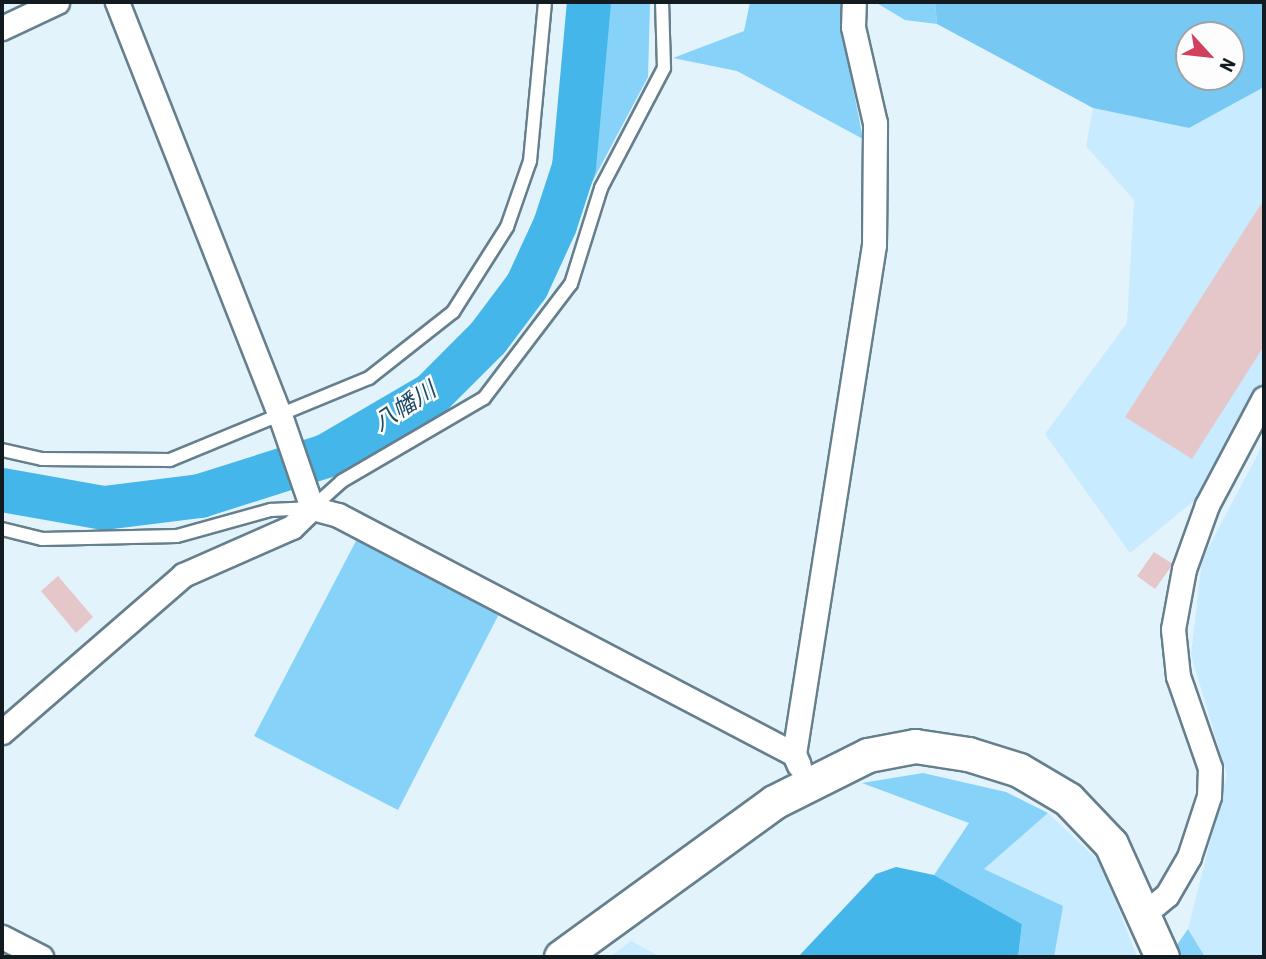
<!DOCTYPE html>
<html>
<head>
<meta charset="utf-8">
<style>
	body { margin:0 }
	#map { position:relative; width:1266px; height:959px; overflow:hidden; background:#e3f3fc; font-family:"Roboto Condensed","Noto Sans JP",sans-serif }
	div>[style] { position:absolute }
	.built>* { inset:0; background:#c8ebff }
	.green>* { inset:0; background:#86d2f9 }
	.forest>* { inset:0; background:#77c9f3 }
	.water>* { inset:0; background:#45b6e9 }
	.river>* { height:44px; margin:-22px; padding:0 22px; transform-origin:22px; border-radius:22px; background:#45b6e9 }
	.building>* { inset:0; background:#e6c7c9 }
	.roads { filter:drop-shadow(2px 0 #667f8d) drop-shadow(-2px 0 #667f8d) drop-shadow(0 2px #667f8d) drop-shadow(0 -2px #667f8d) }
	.lane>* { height:12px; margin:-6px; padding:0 6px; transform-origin:6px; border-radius:6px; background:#fff }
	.street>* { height:23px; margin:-11.5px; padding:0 11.5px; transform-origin:11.5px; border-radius:11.5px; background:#fff }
	.secondary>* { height:33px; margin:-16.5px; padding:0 16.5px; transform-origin:16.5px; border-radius:16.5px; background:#fff }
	span { translate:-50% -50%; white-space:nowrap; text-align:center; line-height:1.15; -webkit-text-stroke:5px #fdfdfd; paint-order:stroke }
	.water-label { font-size:23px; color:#1d4b61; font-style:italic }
	.frame { position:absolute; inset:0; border:4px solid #111b20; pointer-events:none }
	.north { position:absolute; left:1175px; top:21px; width:70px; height:70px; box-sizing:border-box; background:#fdfdfd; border:2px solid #9fa3a5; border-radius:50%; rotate:117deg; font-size:19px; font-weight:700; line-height:28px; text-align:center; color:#111b20 }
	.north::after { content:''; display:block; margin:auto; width:24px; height:32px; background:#d1415e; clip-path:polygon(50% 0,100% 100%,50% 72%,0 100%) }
</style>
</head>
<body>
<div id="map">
	<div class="built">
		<div style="clip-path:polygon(1264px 87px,1264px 383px,1195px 500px,1130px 553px,1045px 434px,1127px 323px,1134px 200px,1086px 146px,1093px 108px,1189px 128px)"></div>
		<div style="clip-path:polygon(1264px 442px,1264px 957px,1205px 957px,1188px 929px,1227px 775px,1191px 655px,1202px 560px)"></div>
		<div style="clip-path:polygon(1048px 813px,1101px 863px,1137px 957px,1054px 957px,1062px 906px,984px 869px)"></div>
		<div style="clip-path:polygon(631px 941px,661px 957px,610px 957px)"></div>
	</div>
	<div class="green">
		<div style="clip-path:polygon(607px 2px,650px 2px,648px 77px,589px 188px)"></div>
		<div style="clip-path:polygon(750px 2px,844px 2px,842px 30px,863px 139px,737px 71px,673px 58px,744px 31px)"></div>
		<div style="clip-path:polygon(875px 2px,935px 2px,937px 24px,905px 20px)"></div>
		<div style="clip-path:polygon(357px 539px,499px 614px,398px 810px,254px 736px)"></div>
		<div style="clip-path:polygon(923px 773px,1006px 792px,1048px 813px,984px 869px,1063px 906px,1054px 957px,1018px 957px,1022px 924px,934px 875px,969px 823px,862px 783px)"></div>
		<div style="clip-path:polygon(1188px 929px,1205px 957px,1176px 957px,1172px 952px)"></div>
	</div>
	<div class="forest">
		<div style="clip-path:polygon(evenodd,935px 2px,1264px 2px,1264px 87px,1189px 128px,1093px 108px,937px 24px,935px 2px,1189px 35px,1231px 35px,1231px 77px,1189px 77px,1189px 35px)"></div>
	</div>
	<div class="water">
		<div style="clip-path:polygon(896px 867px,934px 875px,1022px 924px,1018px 957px,798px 957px,876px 874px)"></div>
	</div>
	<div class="river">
		<div style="left:2px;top:490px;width:104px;rotate:10deg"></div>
		<div style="left:104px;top:508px;width:97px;rotate:-7.1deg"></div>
		<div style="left:200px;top:496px;width:132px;rotate:-17.6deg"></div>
		<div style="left:326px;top:456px;width:123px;rotate:-30.3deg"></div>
		<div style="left:432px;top:394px;width:79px;rotate:-45deg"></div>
		<div style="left:488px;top:338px;width:65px;rotate:-53.1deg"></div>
		<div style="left:527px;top:286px;width:67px;rotate:-65.3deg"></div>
		<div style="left:555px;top:225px;width:61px;rotate:-71.9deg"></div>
		<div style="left:574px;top:167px;width:166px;rotate:-84.8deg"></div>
	</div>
	<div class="building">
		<div style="clip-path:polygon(1261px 204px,1264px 206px,1264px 346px,1192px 459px,1125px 417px)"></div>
		<div style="clip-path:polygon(1154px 552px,1173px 564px,1155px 589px,1137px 576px)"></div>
		<div style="clip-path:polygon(58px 576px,93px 617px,76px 633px,41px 591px)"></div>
	</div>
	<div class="roads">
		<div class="lane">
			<div style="left:2px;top:450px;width:41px;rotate:12.7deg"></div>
			<div style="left:42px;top:459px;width:128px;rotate:0.4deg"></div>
			<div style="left:170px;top:460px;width:215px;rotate:-22.4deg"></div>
			<div style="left:369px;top:378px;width:107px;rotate:-38.2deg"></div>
			<div style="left:453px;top:312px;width:101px;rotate:-57.6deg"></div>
			<div style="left:507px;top:227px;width:70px;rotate:-70.8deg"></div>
			<div style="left:530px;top:161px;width:160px;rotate:-84.6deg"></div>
			<div style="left:2px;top:529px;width:41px;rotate:14deg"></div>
			<div style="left:42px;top:539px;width:135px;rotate:-1.3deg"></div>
			<div style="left:177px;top:536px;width:98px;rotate:-15.5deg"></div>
			<div style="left:271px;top:510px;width:41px;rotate:-2.8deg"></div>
			<div style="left:312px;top:508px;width:40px;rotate:-42deg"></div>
			<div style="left:342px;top:481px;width:164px;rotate:-30.3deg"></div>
			<div style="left:484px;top:398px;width:143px;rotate:-52.7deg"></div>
			<div style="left:571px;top:284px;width:101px;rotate:-72.6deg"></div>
			<div style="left:601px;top:188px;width:136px;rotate:-62.3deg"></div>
			<div style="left:664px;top:68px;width:66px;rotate:-91.7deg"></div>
		</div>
		<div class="street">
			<div style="left:117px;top:2px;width:447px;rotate:68.5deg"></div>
			<div style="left:281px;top:418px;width:95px;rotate:71deg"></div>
			<div style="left:2px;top:28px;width:61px;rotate:-25.3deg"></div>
			<div style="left:312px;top:508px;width:27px;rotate:15deg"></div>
			<div style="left:338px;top:515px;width:515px;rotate:27.66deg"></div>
			<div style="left:794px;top:754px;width:12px;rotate:66deg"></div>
			<div style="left:2px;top:732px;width:240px;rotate:-40.9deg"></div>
			<div style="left:183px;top:575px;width:119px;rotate:-23.8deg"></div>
			<div style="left:292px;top:527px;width:28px;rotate:-44deg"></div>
			<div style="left:794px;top:754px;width:515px;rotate:-81.07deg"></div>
			<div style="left:874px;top:245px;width:122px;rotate:-89.5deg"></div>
			<div style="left:875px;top:123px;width:98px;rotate:-102.9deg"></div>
			<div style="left:853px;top:27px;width:25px;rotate:-88deg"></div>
			<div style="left:1143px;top:915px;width:31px;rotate:-40deg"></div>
			<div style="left:1167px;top:895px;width:44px;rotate:-59.9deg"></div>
			<div style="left:1189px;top:857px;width:64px;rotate:-71.8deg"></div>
			<div style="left:1209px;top:796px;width:28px;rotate:-88deg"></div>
			<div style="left:1210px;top:768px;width:97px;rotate:-109.2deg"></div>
			<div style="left:1178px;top:676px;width:47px;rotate:-96.1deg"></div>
			<div style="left:1173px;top:629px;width:61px;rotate:-79.6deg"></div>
			<div style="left:1184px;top:569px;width:68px;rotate:-70.2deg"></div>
			<div style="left:1207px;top:505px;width:121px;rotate:-62deg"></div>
			<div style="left:2px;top:937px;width:44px;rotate:27.1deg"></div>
		</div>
		<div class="secondary">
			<div style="left:561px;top:957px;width:263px;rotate:-36deg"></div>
			<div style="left:774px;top:802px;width:105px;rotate:-26.6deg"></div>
			<div style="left:868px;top:755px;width:48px;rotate:-10.8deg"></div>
			<div style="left:915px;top:746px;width:54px;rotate:8.6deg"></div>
			<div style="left:968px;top:754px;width:53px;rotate:17.4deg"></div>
			<div style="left:1019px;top:770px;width:57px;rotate:30.6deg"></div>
			<div style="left:1068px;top:799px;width:62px;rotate:46.3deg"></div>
			<div style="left:1111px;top:844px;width:124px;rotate:65.7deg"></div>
		</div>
	</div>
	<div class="water-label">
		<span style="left:405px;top:407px;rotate:-33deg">八幡川</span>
	</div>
	<div class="frame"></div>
	<div class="north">N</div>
</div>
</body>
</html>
